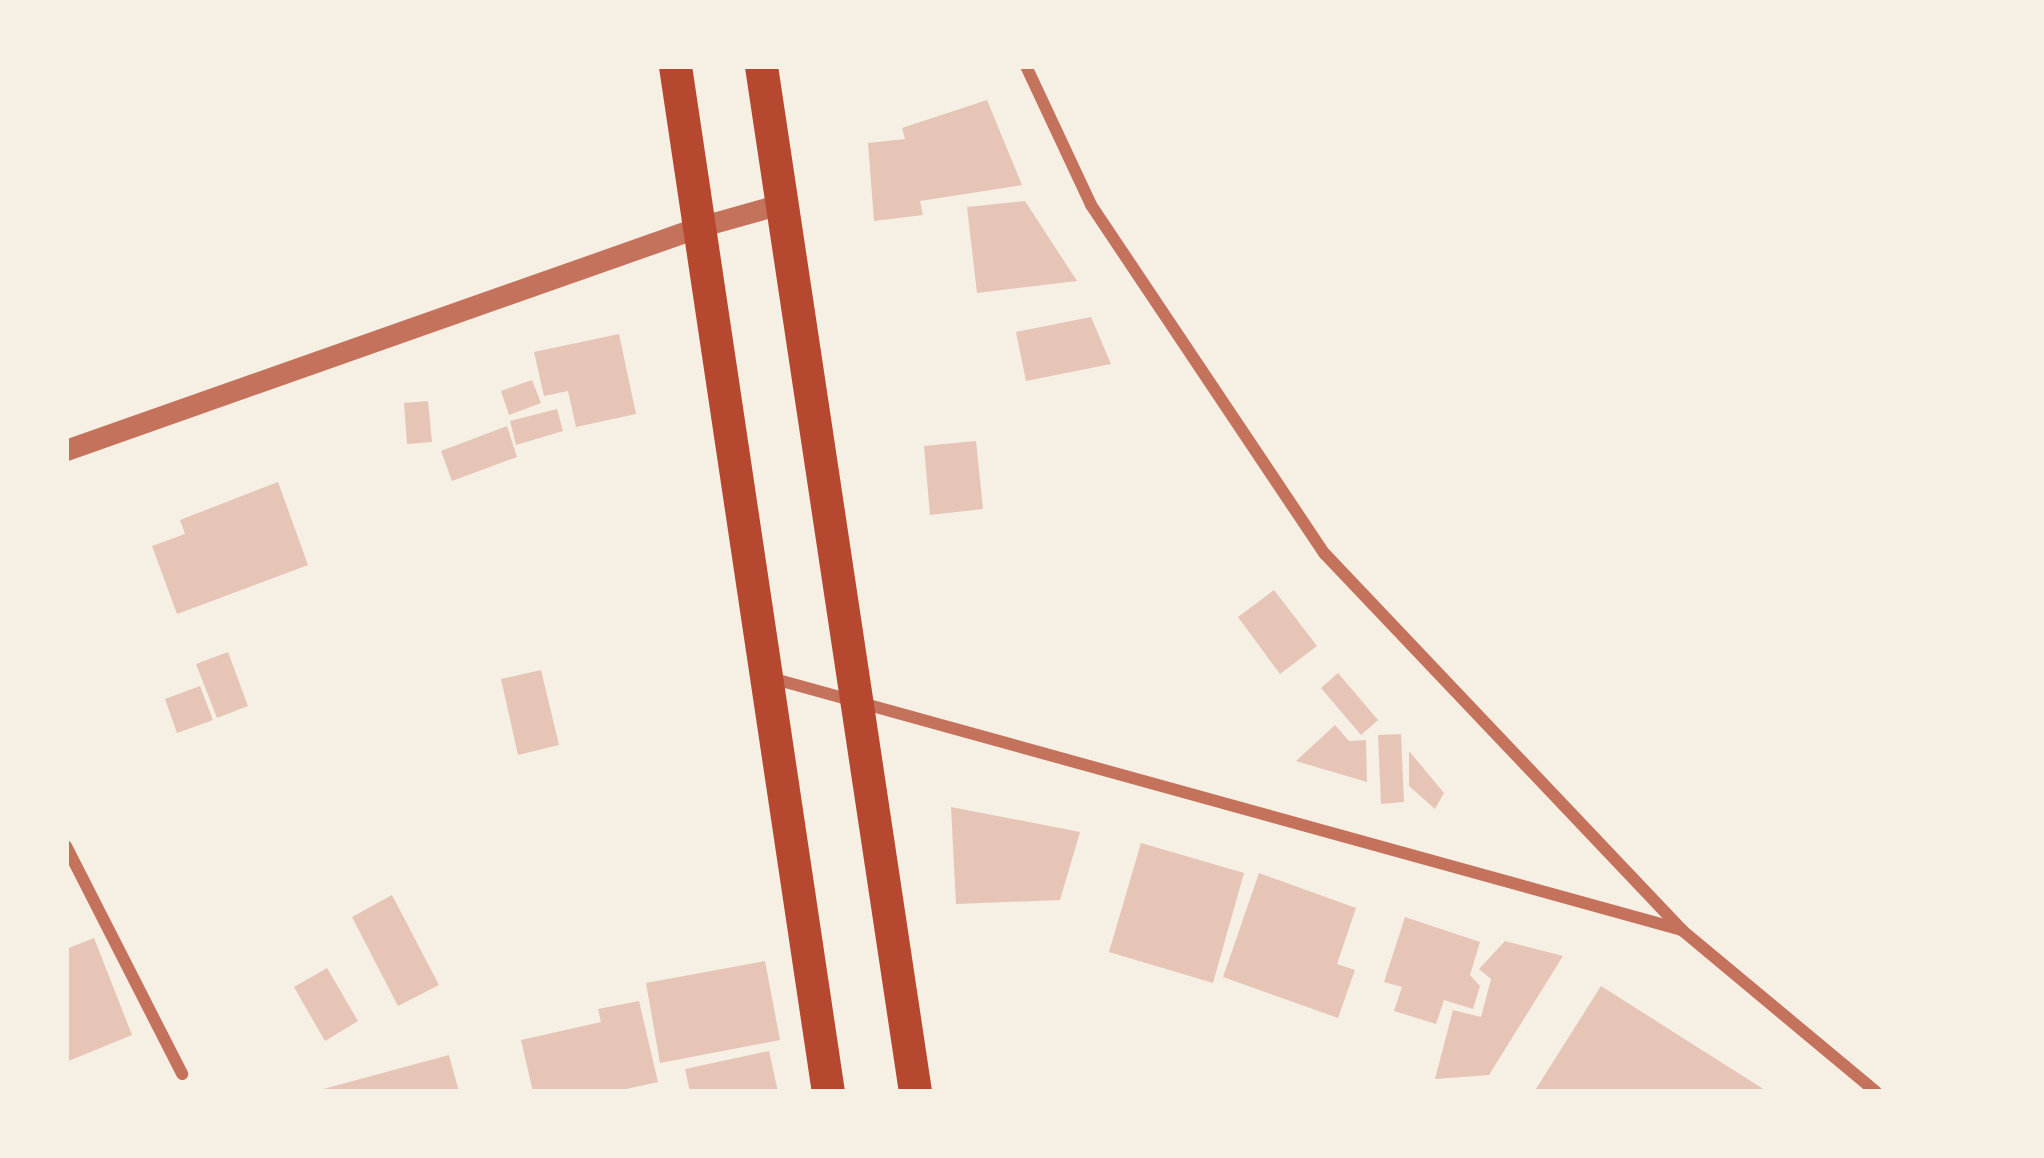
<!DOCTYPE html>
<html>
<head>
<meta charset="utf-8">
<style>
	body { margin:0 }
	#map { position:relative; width:2044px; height:1158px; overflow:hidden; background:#f6efe4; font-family:"Work Sans",sans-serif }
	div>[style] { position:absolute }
	.building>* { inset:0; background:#e6c5b7 }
	.minor>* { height:12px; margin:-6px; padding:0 6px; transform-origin:6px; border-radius:6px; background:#c5725c }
	.tertiary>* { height:21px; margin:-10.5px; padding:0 10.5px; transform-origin:10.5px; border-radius:10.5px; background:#c5725c }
	.trunk>* { height:33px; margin:-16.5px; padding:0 16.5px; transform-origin:16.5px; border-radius:16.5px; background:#b5482f }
	span { translate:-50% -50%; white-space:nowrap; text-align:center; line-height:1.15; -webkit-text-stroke:9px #f6efe4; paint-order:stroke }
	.frame { position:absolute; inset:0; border:69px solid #f6efe4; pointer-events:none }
</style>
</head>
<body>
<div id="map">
	<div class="building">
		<div style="clip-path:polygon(987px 100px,1022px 185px,920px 201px,923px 215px,874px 221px,868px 143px,905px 139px,902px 128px)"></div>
		<div style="clip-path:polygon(1025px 201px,1077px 281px,977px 293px,967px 207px)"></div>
		<div style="clip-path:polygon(1091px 317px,1111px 364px,1026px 381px,1016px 332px)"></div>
		<div style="clip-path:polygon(619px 334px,636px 414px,576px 427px,568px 391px,544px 396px,534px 352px)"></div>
		<div style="clip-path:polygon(532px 380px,541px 403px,509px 415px,501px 391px)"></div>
		<div style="clip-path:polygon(428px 401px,432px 442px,407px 444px,404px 403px)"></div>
		<div style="clip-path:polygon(557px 409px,563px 431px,516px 445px,510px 421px)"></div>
		<div style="clip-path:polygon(507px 426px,517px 457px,452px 481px,441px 451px)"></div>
		<div style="clip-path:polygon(976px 441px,983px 509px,930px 515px,924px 446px)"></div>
		<div style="clip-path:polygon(278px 482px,308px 565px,177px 614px,152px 546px,185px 534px,180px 520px)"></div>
		<div style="clip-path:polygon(1274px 590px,1317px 646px,1280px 674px,1238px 617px)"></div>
		<div style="clip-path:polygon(228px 652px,248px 706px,217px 718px,196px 664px)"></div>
		<div style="clip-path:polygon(541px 670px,559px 745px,518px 755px,501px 679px)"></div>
		<div style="clip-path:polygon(1338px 673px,1378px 720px,1361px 735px,1321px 688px)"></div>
		<div style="clip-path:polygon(200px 686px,213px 720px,177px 733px,165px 699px)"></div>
		<div style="clip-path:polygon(1335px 725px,1349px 741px,1366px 740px,1367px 782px,1296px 761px)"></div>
		<div style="clip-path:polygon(1401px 734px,1404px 802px,1381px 804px,1378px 735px)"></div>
		<div style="clip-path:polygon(1409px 751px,1444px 793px,1435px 809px,1409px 786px)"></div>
		<div style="clip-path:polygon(951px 807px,1080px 832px,1060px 900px,956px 904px)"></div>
		<div style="clip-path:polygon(1141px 843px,1244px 873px,1213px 983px,1109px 952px)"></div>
		<div style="clip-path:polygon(1259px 873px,1356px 908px,1337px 964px,1355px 970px,1338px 1018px,1223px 977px)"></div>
		<div style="clip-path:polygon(392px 895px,439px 985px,398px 1006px,352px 917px)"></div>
		<div style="clip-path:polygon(1405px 917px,1480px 942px,1470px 975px,1480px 986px,1473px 1009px,1444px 1000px,1436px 1024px,1394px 1011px,1402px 987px,1384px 982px)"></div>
		<div style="clip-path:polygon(94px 938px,132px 1035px,66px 1062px,66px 949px)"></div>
		<div style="clip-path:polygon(1505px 941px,1563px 956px,1489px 1075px,1435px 1079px,1453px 1010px,1481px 1017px,1491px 979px,1479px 969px)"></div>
		<div style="clip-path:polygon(765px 961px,780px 1040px,660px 1063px,646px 983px)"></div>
		<div style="clip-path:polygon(327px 968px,358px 1021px,325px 1041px,294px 987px)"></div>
		<div style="clip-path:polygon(1601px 986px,1768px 1092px,1534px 1092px)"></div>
		<div style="clip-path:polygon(639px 1001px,658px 1082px,613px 1092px,533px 1092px,521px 1040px,601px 1022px,598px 1009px)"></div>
		<div style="clip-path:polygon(769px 1051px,778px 1092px,690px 1092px,685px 1069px)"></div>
		<div style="clip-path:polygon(449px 1055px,459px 1092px,317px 1092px,316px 1091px)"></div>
	</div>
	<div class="minor">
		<div style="left:1026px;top:66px;width:153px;rotate:64.9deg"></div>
		<div style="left:1091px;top:205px;width:420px;rotate:56.2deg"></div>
		<div style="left:1325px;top:554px;width:520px;rotate:46.48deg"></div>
		<div style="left:1683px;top:931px;width:251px;rotate:39.8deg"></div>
		<div style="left:771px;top:678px;width:945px;rotate:15.46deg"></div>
		<div style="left:66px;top:846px;width:256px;rotate:63deg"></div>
	</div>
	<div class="tertiary">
		<div style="left:66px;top:450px;width:671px;rotate:-19.41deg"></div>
		<div style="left:699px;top:227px;width:85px;rotate:-15.7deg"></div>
	</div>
	<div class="trunk">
		<div style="left:675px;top:66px;width:1037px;rotate:81.52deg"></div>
		<div style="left:761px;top:66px;width:1037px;rotate:81.46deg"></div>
	</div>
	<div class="frame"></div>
</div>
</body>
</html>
